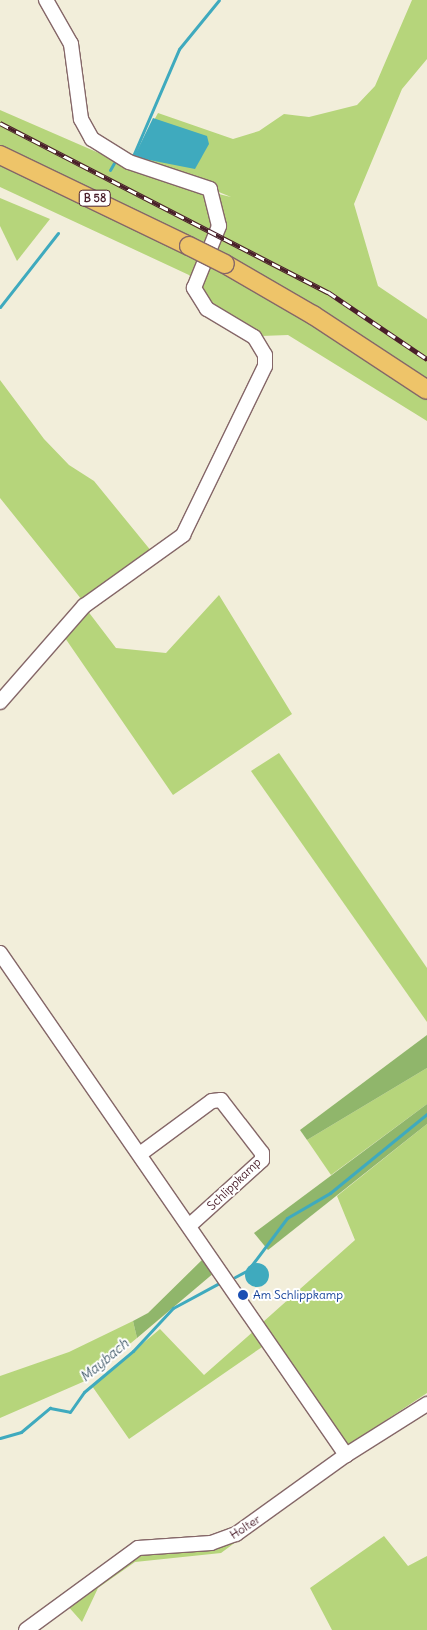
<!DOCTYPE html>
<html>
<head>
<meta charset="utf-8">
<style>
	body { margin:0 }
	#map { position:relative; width:427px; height:1630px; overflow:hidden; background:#f2eeda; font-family:Delius,sans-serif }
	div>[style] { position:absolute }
	.green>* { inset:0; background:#b6d57b }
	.forest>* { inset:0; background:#90b66b }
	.water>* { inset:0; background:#3faabe }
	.round { border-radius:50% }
	.stream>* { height:3px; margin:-1.5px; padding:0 1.5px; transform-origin:1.5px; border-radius:1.5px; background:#3faabe }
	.roads { filter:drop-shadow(1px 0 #856768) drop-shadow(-1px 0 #856768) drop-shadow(0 1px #856768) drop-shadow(0 -1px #856768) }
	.minor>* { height:14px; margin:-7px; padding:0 7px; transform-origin:7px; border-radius:7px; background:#fff }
	.major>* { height:18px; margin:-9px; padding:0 9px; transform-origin:9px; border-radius:9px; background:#eec469 }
	.rail>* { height:5px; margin-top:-2.5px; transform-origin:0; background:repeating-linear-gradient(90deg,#fff 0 9px,#4a1f2b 0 18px); box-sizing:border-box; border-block:1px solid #4a1f2b }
	.bridges { filter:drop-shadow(1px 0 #856768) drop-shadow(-1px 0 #856768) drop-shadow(0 1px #856768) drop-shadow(0 -1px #856768) }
	.major-bridge>* { height:18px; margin:-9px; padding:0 9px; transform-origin:9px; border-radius:9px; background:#eec469 }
	.dots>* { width:14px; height:14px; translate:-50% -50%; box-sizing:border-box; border:2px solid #fff; border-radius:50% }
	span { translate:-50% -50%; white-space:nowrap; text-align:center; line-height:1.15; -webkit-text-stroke:4px #fff; paint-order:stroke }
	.shield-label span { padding:1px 4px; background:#fff; border:1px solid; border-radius:4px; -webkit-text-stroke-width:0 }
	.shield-label { font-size:11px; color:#4a1f2b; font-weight:700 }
	.street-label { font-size:12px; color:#4a1f2b }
	.transit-label { font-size:12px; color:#164399 }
	.left { translate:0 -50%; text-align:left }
	.water-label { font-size:14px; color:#455e6d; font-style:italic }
</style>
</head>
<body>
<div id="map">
	<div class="green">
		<div style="clip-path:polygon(412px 0,427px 0,427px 59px,402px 89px,354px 204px,378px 286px,427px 319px,427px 421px,288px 335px,261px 336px,213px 306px,189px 275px,0 187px,0 110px,161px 180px,231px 197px,134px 157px,158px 113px,233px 139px,259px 131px,284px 114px,309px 117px,357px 105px,375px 86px)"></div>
		<div style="clip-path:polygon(0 198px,50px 219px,17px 261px,0 226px)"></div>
		<div style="clip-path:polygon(0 380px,44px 439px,69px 465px,94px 481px,152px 552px,82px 600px,0 498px)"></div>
		<div style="clip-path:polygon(219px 595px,292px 714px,173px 795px,63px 635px,87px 610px,116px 648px,166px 653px)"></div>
		<div style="clip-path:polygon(279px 753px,427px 968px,427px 1022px,251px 771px)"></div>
		<div style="clip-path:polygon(427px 1068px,427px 1104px,331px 1175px,307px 1140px)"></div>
		<div style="clip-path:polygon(427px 1124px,427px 1393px,347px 1446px,263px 1322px,355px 1240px,337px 1196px)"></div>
		<div style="clip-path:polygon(133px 1321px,137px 1338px,85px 1381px,0 1418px,0 1376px,69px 1352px)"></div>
		<div style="clip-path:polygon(160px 1329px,204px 1375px,255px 1330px,265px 1345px,129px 1439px,92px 1386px)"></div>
		<div style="clip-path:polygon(248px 1533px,221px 1553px,135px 1562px,98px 1588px,82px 1622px,66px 1604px,127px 1556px)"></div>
		<div style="clip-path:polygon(384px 1536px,408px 1566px,427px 1556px,427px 1630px,332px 1630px,310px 1588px)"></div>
	</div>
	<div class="forest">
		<div style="clip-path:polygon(427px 1035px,427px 1068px,307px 1140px,300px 1130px)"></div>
		<div style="clip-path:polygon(427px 1104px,427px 1124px,268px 1250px,254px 1233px)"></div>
		<div style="clip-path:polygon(205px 1257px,215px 1272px,137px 1338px,133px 1321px,148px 1313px)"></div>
	</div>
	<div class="water">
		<div style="clip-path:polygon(153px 118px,207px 136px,209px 144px,195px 169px,134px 157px)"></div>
		<div class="round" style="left:245px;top:1263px;width:24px;height:24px"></div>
	</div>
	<div class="stream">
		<div style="left:133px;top:156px;width:116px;rotate:-66.7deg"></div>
		<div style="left:179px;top:49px;width:63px;rotate:-50.8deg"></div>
		<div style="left:110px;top:170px;width:8px;rotate:-60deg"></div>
		<div style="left:0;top:307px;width:94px;rotate:-51.9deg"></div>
		<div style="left:235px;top:1277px;width:15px;rotate:-28deg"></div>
		<div style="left:248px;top:1270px;width:65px;rotate:-53.1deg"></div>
		<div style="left:287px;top:1218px;width:50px;rotate:-30.2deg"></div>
		<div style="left:330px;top:1193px;width:125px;rotate:-39.2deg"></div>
		<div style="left:0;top:1438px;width:22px;rotate:-16deg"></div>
		<div style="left:21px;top:1432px;width:38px;rotate:-40deg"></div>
		<div style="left:50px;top:1408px;width:20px;rotate:11deg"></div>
		<div style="left:70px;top:1412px;width:24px;rotate:-55deg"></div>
		<div style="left:84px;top:1392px;width:64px;rotate:-39.9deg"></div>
		<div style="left:133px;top:1351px;width:59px;rotate:-47.1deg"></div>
		<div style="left:173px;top:1308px;width:55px;rotate:-28.4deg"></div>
	</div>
	<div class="roads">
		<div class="minor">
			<div style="left:0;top:702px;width:128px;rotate:-48.8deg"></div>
			<div style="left:84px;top:606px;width:122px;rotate:-35.6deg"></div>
			<div style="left:183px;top:535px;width:188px;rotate:-64.1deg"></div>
			<div style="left:265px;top:366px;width:11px;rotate:-90deg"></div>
			<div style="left:265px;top:355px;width:21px;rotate:-121deg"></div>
			<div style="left:254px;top:337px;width:55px;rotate:-149.2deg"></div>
			<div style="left:207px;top:309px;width:25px;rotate:-122deg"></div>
			<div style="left:194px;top:288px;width:67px;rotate:-68deg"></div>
			<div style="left:219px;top:226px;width:38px;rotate:-104deg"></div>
			<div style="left:210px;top:189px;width:85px;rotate:-161.6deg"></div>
			<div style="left:129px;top:162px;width:44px;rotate:-148.1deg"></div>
			<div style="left:92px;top:139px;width:23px;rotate:-119deg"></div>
			<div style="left:81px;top:119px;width:76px;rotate:-97.6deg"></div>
			<div style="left:71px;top:44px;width:51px;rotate:-119.6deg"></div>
			<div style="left:0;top:953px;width:610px;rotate:55.42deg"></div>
			<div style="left:140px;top:1154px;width:89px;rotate:-36.4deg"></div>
			<div style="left:212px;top:1101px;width:9px;rotate:-6deg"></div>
			<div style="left:221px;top:1100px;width:67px;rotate:52.3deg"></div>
			<div style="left:262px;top:1153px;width:7px;rotate:90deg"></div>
			<div style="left:262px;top:1160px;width:97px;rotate:137.9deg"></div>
			<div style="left:26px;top:1630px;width:139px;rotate:-36.2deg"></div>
			<div style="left:138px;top:1548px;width:73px;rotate:-3.9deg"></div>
			<div style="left:211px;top:1543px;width:27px;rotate:-20deg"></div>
			<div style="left:236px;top:1534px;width:135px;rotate:-35.7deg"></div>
			<div style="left:346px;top:1455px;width:96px;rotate:-32.2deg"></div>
		</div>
		<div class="major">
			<div style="left:0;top:155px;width:210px;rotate:25.7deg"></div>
			<div style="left:225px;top:264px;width:102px;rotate:30.1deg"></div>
			<div style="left:313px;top:315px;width:136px;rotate:33.3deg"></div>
		</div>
	</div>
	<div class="rail">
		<div style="left:0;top:123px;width:369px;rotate:27.3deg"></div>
		<div style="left:328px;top:292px;width:120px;rotate:34.1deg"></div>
	</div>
	<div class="bridges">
		<div class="major-bridge">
			<div style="left:189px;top:246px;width:40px;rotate:26.6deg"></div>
		</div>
	</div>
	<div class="dots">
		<div style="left:243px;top:1295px;background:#1a4fb4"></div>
	</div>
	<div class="shield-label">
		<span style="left:95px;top:198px">B 58</span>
	</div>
	<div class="street-label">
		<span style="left:234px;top:1184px;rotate:-44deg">Schlippkamp</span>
		<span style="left:245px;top:1527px;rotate:-33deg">Holter</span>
	</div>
	<div class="transit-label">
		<span class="left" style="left:253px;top:1295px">Am Schlippkamp</span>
	</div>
	<div class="water-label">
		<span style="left:104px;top:1360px;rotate:-40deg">Maybach</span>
	</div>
</div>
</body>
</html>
